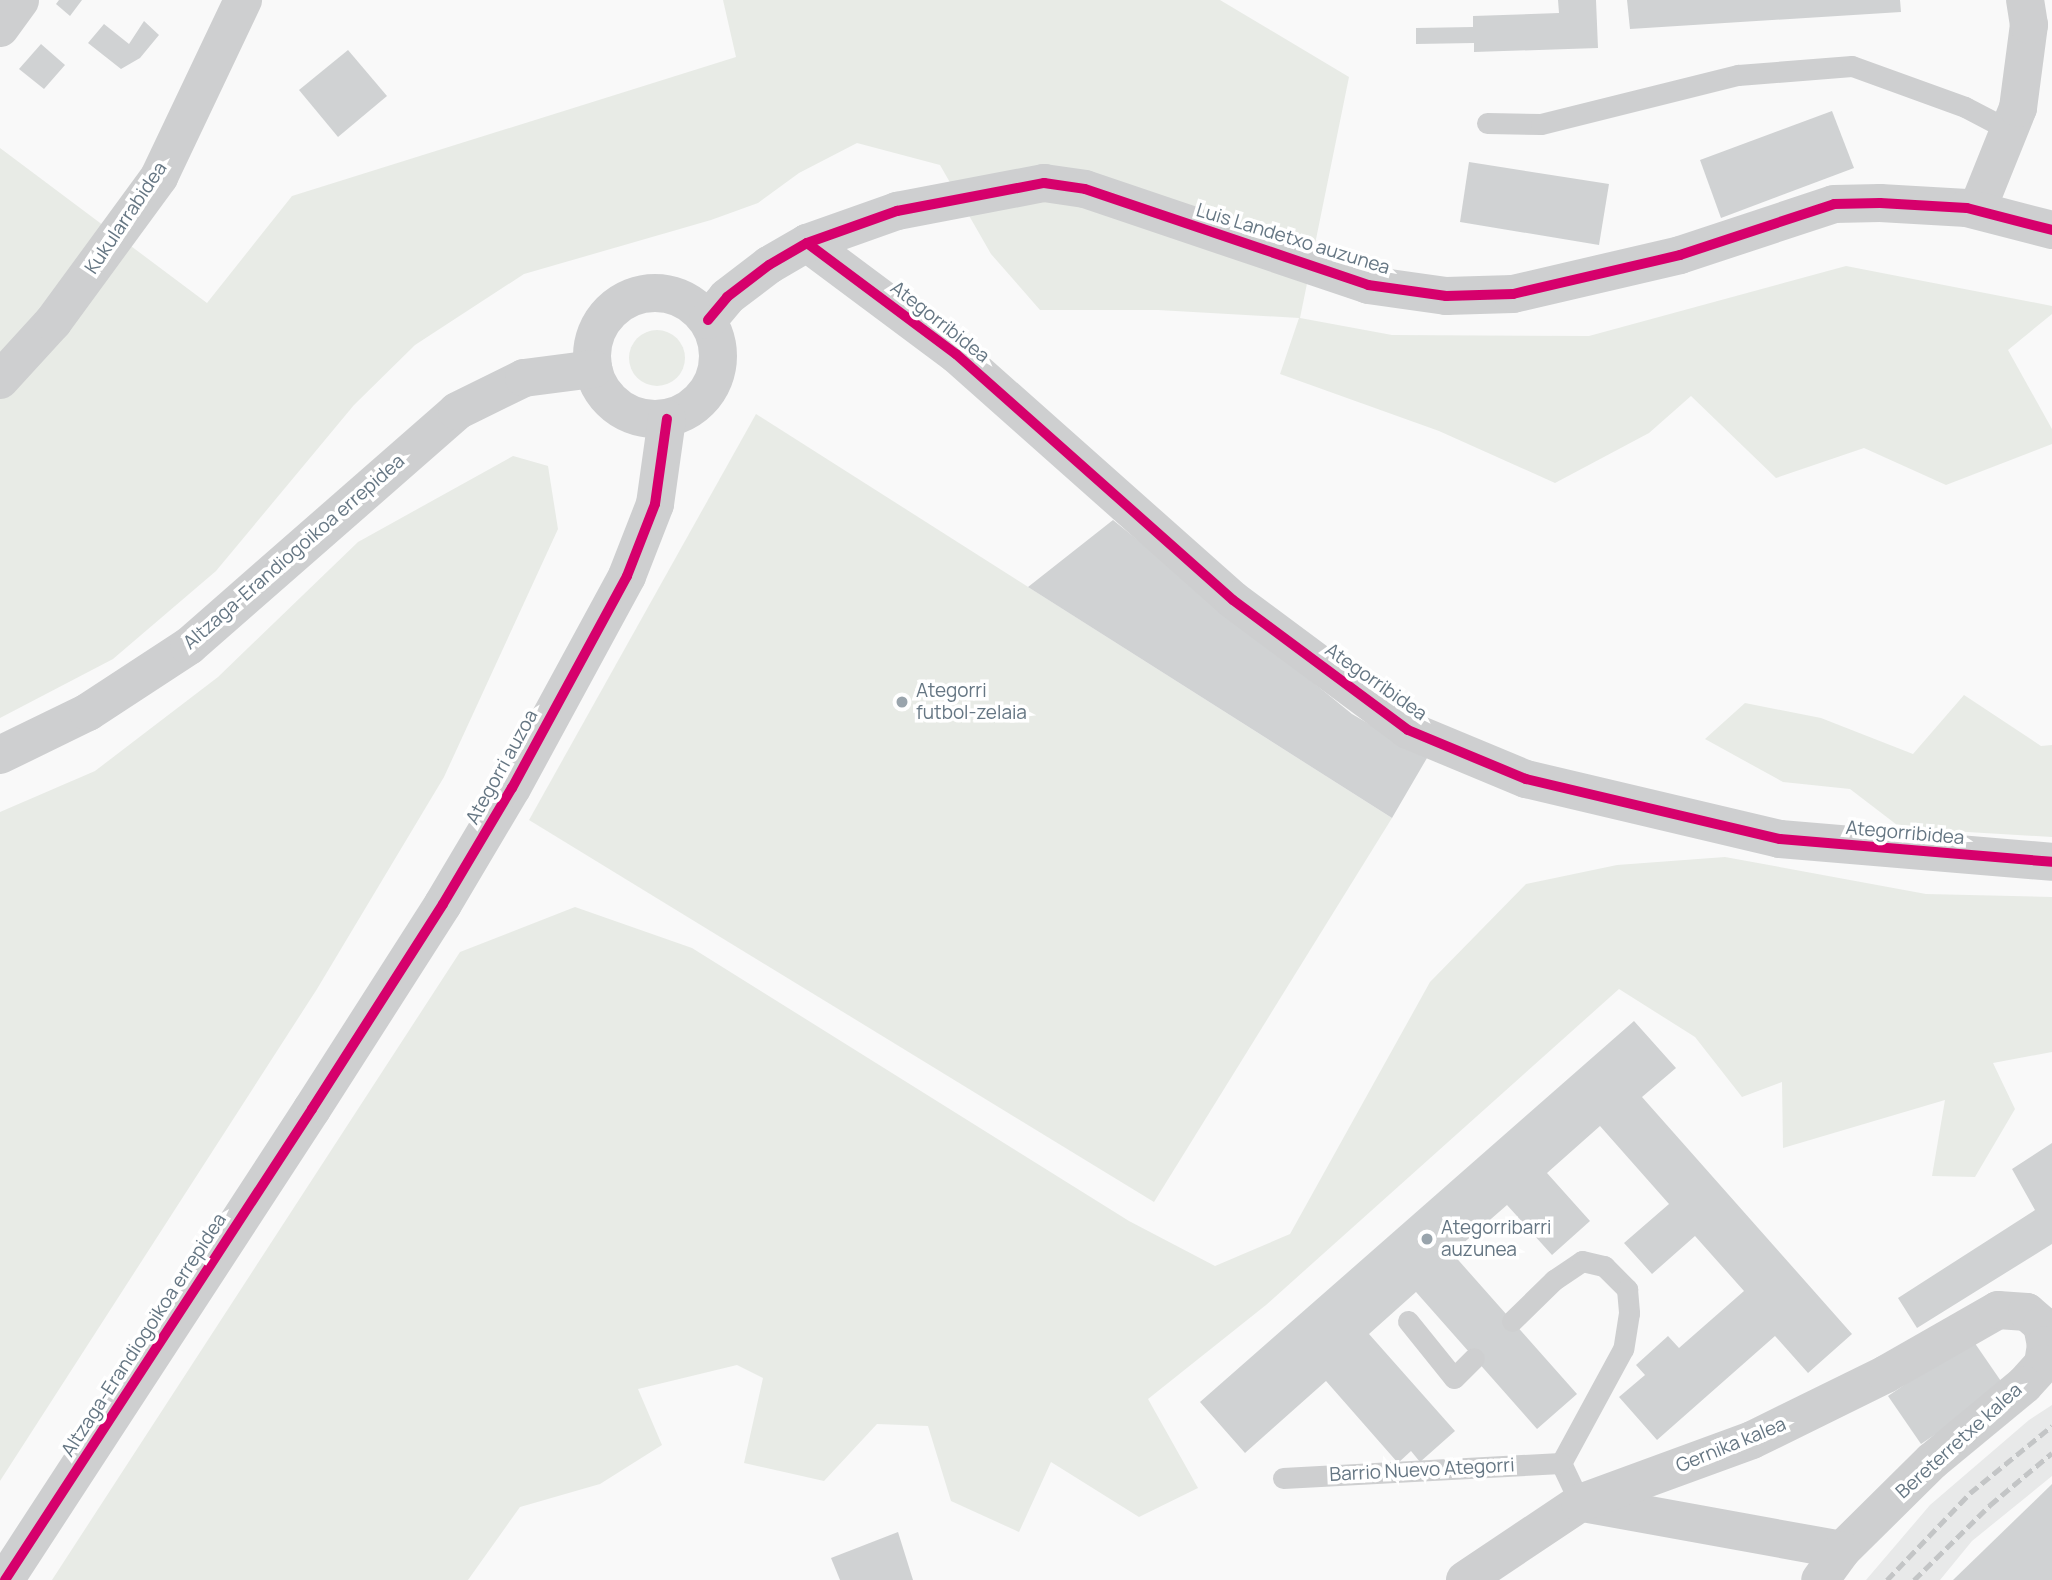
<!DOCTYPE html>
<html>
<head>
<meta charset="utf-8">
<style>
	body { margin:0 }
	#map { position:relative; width:2052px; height:1580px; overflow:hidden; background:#f9f9f9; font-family:Manrope,sans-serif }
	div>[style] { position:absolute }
	.built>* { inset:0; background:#e8e9e9 }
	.green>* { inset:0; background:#e8ebe6 }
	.round { border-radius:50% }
	.building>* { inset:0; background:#d0d2d3 }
	.service>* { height:21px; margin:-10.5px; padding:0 10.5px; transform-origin:10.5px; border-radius:10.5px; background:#cecfd0 }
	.minor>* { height:38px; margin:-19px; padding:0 19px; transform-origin:19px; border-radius:19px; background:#cecfd0 }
	.minor>.ring { margin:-19px; padding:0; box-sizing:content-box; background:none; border:38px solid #cecfd0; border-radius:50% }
	.rail>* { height:5px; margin-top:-2.5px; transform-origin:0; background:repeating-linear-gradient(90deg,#c3c5c6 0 10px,transparent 0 15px) }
	.cycleway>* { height:10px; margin:-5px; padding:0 5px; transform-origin:5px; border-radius:5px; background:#d6006c }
	.dots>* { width:19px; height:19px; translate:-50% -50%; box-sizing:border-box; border:4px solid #fff; border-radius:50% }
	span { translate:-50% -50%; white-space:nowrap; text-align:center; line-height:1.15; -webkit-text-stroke:7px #fff; paint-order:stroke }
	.street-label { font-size:19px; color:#657683 }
	.poi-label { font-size:19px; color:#657683 }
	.left { translate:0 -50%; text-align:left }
</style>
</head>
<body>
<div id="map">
	<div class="built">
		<div style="clip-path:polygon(2052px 1405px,2052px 1476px,1972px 1541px,1940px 1580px,1866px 1580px,1930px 1505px,2029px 1420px)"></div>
	</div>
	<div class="green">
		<div style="clip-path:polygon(723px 0,1220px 0,1349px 77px,1300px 318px,1392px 335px,1589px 336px,1846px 266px,2052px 306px,2052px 314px,2008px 350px,2052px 429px,2052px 444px,1946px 485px,1864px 448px,1776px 478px,1691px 396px,1649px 433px,1555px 483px,1439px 431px,1280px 374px,1299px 318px,1158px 310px,1040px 310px,991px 254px,940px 165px,857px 143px,799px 173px,758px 203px,711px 220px,524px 274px,415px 345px,354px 405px,216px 571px,113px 659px,0 718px,0 148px,207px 303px,292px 196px,736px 57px)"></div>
		<div class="round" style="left:629px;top:330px;width:56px;height:56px"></div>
		<div style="clip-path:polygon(756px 414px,1392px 818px,1154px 1202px,529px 820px)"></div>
		<div style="clip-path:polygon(513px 456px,548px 466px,558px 529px,444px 777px,317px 989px,0 1481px,0 812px,95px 771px,218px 677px,358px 542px)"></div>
		<div style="clip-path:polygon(1964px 695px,2041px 746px,2052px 745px,2052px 837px,1901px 828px,1850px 789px,1783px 782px,1705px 739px,1745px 703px,1821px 718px,1913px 754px)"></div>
		<div style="clip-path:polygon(1725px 857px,1926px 894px,2052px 897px,2052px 1052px,1993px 1063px,2015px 1109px,1975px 1177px,1932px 1176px,1945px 1100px,1783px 1148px,1782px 1082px,1742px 1097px,1695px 1037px,1619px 989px,1266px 1305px,1148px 1399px,1198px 1488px,1139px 1517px,1051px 1462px,1019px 1532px,951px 1501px,928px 1426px,877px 1424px,824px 1481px,744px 1463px,763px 1378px,737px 1365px,638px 1389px,662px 1445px,600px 1484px,520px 1507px,468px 1580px,52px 1580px,460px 952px,575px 907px,692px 948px,1129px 1221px,1215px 1266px,1290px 1234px,1430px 982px,1526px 884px,1617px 865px)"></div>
	</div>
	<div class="building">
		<div style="clip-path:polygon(59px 0,82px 0,70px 16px,56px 4px)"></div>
		<div style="clip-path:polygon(1558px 0,1596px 0,1598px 48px,1474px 52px,1474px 43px,1416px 44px,1416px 28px,1473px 27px,1473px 16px,1559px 13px)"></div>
		<div style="clip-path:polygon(1627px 0,1900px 0,1901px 12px,1630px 29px)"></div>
		<div style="clip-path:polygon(144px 21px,159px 35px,140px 58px,121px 69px,88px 43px,104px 24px,129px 44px)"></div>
		<div style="clip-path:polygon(41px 44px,65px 65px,44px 89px,19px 69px)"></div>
		<div style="clip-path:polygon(348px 50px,387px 96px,338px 137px,299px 90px)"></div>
		<div style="clip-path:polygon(1832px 111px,1854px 168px,1721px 218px,1700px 160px)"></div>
		<div style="clip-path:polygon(1469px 162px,1609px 184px,1599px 245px,1460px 222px)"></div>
		<div style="clip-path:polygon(1113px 520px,1352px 714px,1427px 758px,1392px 818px,1028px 587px)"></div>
		<div style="clip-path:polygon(1634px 1021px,1676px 1068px,1642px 1097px,1852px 1334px,1808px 1373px,1775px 1336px,1657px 1440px,1619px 1397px,1645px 1375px,1636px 1365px,1668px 1336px,1679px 1348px,1744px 1291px,1695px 1236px,1652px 1274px,1624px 1243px,1669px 1204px,1600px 1126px,1547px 1173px,1590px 1221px,1552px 1255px,1507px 1205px,1452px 1253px,1577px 1394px,1537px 1429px,1416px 1292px,1369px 1334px,1455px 1431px,1420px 1462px,1411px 1451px,1398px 1463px,1326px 1381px,1245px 1453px,1200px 1402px)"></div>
		<div style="clip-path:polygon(2052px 1143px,2052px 1244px,1917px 1328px,1898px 1298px,2035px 1210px,2012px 1169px)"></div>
		<div style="clip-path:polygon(1972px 1339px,2005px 1387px,1921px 1444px,1888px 1396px)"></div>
		<div style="clip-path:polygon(2052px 1484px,2052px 1580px,1953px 1580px)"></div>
		<div style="clip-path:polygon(898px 1532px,913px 1580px,840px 1580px,831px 1558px)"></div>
	</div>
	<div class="service">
		<div style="left:1487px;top:123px;width:54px;rotate:1.1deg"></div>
		<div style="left:1541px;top:124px;width:203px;rotate:-14deg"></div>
		<div style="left:1738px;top:75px;width:114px;rotate:-4.5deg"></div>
		<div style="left:1852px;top:66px;width:120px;rotate:19.9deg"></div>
		<div style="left:1965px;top:107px;width:50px;rotate:27.6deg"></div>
		<div style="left:1408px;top:1321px;width:73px;rotate:51.1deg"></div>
		<div style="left:1454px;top:1378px;width:28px;rotate:-45deg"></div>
		<div style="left:1512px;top:1321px;width:59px;rotate:-44.3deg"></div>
		<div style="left:1554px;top:1280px;width:34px;rotate:-34deg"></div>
		<div style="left:1582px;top:1261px;width:23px;rotate:13deg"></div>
		<div style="left:1604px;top:1266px;width:33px;rotate:45deg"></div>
		<div style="left:1627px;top:1289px;width:24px;rotate:85deg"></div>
		<div style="left:1629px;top:1313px;width:36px;rotate:99deg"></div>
		<div style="left:1623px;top:1349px;width:130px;rotate:118.5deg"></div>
		<div style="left:1561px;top:1463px;width:44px;rotate:64.6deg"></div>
		<div style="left:1283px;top:1478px;width:278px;rotate:-3.1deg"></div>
	</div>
	<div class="minor">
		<div style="left:0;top:28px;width:34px;rotate:-54deg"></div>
		<div style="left:1977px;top:210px;width:110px;rotate:-68.1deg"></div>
		<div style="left:2018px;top:108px;width:84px;rotate:-82.5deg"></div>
		<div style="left:2029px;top:25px;width:25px;rotate:-99deg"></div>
		<div style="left:807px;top:243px;width:186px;rotate:36.7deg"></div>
		<div style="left:956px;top:354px;width:370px;rotate:41.6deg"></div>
		<div style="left:1233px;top:600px;width:218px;rotate:36.6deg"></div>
		<div style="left:1408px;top:730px;width:128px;rotate:22.6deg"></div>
		<div style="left:1526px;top:779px;width:261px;rotate:13.3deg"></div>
		<div style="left:1780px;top:839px;width:273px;rotate:4.8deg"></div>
		<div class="ring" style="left:592px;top:293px;width:88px;height:88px"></div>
		<div style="left:708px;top:320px;width:30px;rotate:-50deg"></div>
		<div style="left:727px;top:297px;width:53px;rotate:-37.3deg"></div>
		<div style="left:769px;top:265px;width:44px;rotate:-30.1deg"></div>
		<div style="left:807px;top:243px;width:96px;rotate:-19.6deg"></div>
		<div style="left:897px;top:211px;width:150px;rotate:-10.8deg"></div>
		<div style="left:1044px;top:183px;width:41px;rotate:8.3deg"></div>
		<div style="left:1085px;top:189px;width:299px;rotate:18.7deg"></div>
		<div style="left:1368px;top:285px;width:79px;rotate:8deg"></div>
		<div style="left:1446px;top:296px;width:67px;rotate:-1.7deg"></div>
		<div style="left:1513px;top:294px;width:171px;rotate:-13.1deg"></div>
		<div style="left:1680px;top:255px;width:162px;rotate:-18.3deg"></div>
		<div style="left:1834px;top:204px;width:46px;rotate:-1.2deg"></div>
		<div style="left:1880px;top:203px;width:87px;rotate:3.3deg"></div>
		<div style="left:1967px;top:208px;width:88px;rotate:14.5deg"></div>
		<div style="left:0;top:380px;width:79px;rotate:-47.6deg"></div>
		<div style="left:53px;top:322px;width:180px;rotate:-53.8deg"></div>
		<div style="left:159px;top:177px;width:196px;rotate:-64.6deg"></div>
		<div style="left:0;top:755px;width:98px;rotate:-26deg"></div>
		<div style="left:88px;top:712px;width:121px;rotate:-33.2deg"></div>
		<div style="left:189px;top:646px;width:356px;rotate:-41.2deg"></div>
		<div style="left:457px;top:411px;width:75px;rotate:-26.2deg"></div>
		<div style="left:524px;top:378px;width:70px;rotate:-7.4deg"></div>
		<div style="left:1583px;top:1503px;width:263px;rotate:10.3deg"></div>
		<div style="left:5px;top:1580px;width:562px;rotate:-56.9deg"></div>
		<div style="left:312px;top:1109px;width:243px;rotate:-57.4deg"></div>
		<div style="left:443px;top:904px;width:135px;rotate:-59.3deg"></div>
		<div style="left:512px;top:788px;width:241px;rotate:-61.5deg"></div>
		<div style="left:627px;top:576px;width:77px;rotate:-68.7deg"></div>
		<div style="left:655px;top:504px;width:86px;rotate:-82deg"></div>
		<div style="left:1465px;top:1580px;width:138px;rotate:-33.8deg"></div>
		<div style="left:1580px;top:1503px;width:183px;rotate:-20.1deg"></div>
		<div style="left:1752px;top:1440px;width:149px;rotate:-26.2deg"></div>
		<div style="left:1886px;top:1374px;width:129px;rotate:-29.7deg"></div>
		<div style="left:1998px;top:1310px;width:29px;rotate:4deg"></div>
		<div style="left:2027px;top:1312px;width:20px;rotate:41deg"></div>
		<div style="left:2042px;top:1325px;width:20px;rotate:79deg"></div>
		<div style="left:2046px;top:1345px;width:19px;rotate:99deg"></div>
		<div style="left:2043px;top:1364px;width:28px;rotate:132deg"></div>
		<div style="left:2024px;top:1385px;width:119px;rotate:140.4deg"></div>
		<div style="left:1932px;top:1461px;width:127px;rotate:135.3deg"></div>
		<div style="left:1842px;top:1550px;width:37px;rotate:126deg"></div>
	</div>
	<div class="rail">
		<div style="left:1887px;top:1580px;width:120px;rotate:-46.3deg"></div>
		<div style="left:1970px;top:1493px;width:106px;rotate:-39.3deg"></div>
		<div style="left:1914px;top:1580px;width:107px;rotate:-44.6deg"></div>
		<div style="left:1990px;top:1505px;width:81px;rotate:-40deg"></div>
	</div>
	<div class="cycleway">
		<div style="left:807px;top:243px;width:186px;rotate:36.7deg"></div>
		<div style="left:956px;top:354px;width:370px;rotate:41.6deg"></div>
		<div style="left:1233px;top:600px;width:218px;rotate:36.6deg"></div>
		<div style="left:1408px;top:730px;width:128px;rotate:22.6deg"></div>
		<div style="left:1526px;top:779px;width:261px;rotate:13.3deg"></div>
		<div style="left:1780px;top:839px;width:273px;rotate:4.8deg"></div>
		<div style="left:708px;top:320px;width:30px;rotate:-50deg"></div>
		<div style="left:727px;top:297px;width:53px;rotate:-37.3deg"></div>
		<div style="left:769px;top:265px;width:44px;rotate:-30.1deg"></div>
		<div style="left:807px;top:243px;width:96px;rotate:-19.6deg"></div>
		<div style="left:897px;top:211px;width:150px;rotate:-10.8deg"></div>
		<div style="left:1044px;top:183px;width:41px;rotate:8.3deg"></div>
		<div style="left:1085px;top:189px;width:299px;rotate:18.7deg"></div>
		<div style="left:1368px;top:285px;width:79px;rotate:8deg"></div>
		<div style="left:1446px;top:296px;width:67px;rotate:-1.7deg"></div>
		<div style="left:1513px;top:294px;width:171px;rotate:-13.1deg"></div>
		<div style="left:1680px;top:255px;width:162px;rotate:-18.3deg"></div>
		<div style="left:1834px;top:204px;width:46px;rotate:-1.2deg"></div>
		<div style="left:1880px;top:203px;width:87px;rotate:3.3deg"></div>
		<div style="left:1967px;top:208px;width:88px;rotate:14.5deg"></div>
		<div style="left:5px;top:1580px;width:562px;rotate:-56.9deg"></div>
		<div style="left:312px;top:1109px;width:243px;rotate:-57.4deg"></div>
		<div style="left:443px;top:904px;width:135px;rotate:-59.3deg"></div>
		<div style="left:512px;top:788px;width:241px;rotate:-61.5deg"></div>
		<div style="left:627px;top:576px;width:77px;rotate:-68.7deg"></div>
		<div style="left:655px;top:504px;width:86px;rotate:-82deg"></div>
	</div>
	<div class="dots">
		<div style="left:902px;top:702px;background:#99a4ac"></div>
		<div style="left:1427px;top:1239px;background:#99a4ac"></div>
	</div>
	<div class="street-label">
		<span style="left:126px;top:218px;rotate:-56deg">Kukularrabidea</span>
		<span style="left:1293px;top:239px;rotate:17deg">Luis Landetxo auzunea</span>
		<span style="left:940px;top:322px;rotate:38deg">Ategorribidea</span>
		<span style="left:294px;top:552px;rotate:-41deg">Altzaga-Erandiogoikoa errepidea</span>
		<span style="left:1376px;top:682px;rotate:35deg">Ategorribidea</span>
		<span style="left:502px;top:767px;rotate:-61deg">Ategorri auzoa</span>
		<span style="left:1905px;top:833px;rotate:5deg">Ategorribidea</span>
		<span style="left:144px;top:1335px;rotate:-57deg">Altzaga-Erandiogoikoa errepidea</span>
		<span style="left:1959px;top:1441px;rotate:-42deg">Bereterretxe kalea</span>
		<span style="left:1731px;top:1445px;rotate:-22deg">Gernika kalea</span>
		<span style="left:1422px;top:1470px;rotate:-3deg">Barrio Nuevo Ategorri</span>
	</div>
	<div class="poi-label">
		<span class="left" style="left:916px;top:702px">Ategorri<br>futbol-zelaia</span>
		<span class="left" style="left:1441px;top:1239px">Ategorribarri<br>auzunea</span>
	</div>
</div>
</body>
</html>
